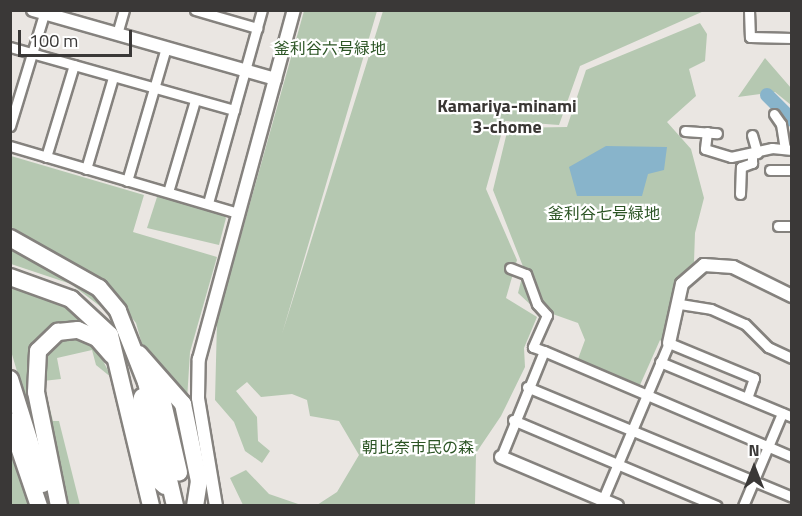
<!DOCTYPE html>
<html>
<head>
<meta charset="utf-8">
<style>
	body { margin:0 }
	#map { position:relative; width:802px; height:516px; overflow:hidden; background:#eae6e2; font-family:"Titillium Web","Noto Sans JP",sans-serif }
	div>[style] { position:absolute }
	.green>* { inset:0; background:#b5c8b1 }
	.water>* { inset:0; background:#88b4cb }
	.river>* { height:14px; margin:-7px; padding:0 7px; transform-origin:7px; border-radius:7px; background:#88b4cb }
	.roads { filter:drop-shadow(2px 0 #85827e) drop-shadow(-2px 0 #85827e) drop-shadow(0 2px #85827e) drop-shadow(0 -2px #85827e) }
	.street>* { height:9px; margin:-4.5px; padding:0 4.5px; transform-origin:4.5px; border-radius:4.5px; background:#fff }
	.secondary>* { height:12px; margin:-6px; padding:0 6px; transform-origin:6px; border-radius:6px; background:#fff }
	.highway>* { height:16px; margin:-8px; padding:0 8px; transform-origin:8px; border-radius:8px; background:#fff }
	span { translate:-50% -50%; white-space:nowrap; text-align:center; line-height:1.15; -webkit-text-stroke:4.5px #fff; paint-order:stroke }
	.park-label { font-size:16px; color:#2c5525 }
	.neighbourhood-label { font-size:18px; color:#393633; font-weight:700 }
	.frame { position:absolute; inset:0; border:12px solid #3a3837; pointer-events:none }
	.north { position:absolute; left:724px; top:438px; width:60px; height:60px; -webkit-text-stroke:4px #fff; paint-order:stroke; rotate:0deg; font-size:16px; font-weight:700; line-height:24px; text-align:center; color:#3a3837 }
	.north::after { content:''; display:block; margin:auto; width:21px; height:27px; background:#3a3837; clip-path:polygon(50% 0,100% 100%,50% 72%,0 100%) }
	.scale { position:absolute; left:18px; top:30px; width:114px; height:27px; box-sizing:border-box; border:3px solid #3a3837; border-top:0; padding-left:8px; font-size:18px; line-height:21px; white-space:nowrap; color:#3a3837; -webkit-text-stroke:4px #fff; paint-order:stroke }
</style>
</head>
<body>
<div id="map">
	<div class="green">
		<div style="clip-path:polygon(304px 11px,377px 11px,282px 334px,383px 11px,704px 11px,580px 66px,559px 125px,505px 121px,486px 189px,517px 260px,506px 298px,537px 317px,524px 348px,525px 367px,501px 416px,476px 453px,475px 505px,317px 505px,337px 492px,359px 455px,339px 421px,310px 416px,307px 400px,292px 394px,261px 397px,247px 382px,236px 391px,257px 417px,258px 441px,270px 451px,262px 463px,245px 451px,234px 422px,215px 400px,217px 321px)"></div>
		<div style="clip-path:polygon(700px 23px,707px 34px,705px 61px,689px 69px,696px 96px,667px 122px,691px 149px,704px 198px,695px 233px,694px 262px,684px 273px,663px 343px,660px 340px,640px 385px,578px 359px,585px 340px,578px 323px,533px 307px,518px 293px,524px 269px,493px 190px,508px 128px,567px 127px,586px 70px)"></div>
		<div style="clip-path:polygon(765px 58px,791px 88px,791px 105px,775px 92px,738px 97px)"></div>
		<div style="clip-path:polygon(11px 156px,144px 195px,133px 232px,217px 257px,190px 352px,187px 400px,143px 348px,136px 323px,102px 281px,11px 227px)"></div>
		<div style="clip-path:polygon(158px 194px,222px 212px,226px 218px,219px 245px,147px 228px)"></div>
		<div style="clip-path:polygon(10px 242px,90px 288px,112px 309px,119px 328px,109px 313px,71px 284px,11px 264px)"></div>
		<div style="clip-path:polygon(10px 280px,73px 303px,106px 338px,83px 325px,38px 342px,38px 428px,34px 429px,11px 351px)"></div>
		<div style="clip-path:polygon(65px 336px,92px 340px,112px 378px,96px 365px,92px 350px,57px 358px,61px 379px,43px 381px,53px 421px,59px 421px,80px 505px,64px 505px,46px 429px,41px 356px)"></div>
		<div style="clip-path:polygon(10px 438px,34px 505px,11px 505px)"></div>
		<div style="clip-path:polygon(246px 470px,269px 494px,301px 505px,243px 505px,230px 478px)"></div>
	</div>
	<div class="water">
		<div style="clip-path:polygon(606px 146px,667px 147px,664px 170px,648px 174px,642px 196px,577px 196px,569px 167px)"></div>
	</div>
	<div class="river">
		<div style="left:767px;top:95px;width:35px;rotate:45deg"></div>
	</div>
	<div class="roads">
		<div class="street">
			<div style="left:195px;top:10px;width:65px;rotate:16.2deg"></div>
			<div style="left:749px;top:10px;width:27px;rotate:88deg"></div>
			<div style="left:750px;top:37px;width:42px;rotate:1.4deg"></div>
			<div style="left:117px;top:34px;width:25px;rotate:-74deg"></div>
			<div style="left:10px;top:47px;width:233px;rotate:15.7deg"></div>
			<div style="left:774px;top:114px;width:12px;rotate:55deg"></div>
			<div style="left:781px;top:124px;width:25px;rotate:81deg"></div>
			<div style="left:10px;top:126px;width:117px;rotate:-73.1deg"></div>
			<div style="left:685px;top:131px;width:32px;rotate:4deg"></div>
			<div style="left:707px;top:132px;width:17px;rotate:97deg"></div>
			<div style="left:705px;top:149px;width:27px;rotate:17deg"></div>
			<div style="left:731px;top:157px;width:42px;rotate:-12.4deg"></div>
			<div style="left:772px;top:148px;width:20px;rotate:6deg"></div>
			<div style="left:752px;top:135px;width:19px;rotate:74deg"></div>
			<div style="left:10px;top:146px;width:237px;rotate:16.4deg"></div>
			<div style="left:46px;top:157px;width:96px;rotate:-73.1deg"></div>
			<div style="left:86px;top:169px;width:96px;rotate:-73.6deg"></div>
			<div style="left:770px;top:170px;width:22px"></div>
			<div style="left:127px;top:181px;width:139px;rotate:-73.7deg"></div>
			<div style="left:168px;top:192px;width:96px;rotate:-73.6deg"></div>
			<div style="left:740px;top:194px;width:27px;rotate:-88deg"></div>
			<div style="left:741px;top:167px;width:12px;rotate:-20deg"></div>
			<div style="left:752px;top:163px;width:8px;rotate:-90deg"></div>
			<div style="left:208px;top:203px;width:200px;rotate:-74.4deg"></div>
			<div style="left:778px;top:226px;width:14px"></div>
			<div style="left:510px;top:268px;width:17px;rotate:21deg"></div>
			<div style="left:526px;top:274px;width:32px;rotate:70deg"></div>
			<div style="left:537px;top:304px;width:15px;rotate:48deg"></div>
			<div style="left:547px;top:315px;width:35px;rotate:114deg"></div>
			<div style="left:533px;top:347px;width:12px;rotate:20deg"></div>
			<div style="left:680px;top:304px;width:31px;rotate:9deg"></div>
			<div style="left:711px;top:309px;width:37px;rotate:24deg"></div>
			<div style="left:745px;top:324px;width:33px;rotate:45deg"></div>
			<div style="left:768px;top:347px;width:26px;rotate:25deg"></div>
			<div style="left:660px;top:362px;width:143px;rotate:22.6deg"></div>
			<div style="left:527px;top:387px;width:287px;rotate:22.5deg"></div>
			<div style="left:513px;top:420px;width:221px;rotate:22.9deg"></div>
			<div style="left:501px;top:457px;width:114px;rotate:-67.9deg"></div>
			<div style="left:544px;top:351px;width:270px;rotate:23.1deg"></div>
			<div style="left:600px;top:506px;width:177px;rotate:-67.1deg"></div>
			<div style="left:669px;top:343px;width:92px;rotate:22.4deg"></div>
			<div style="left:754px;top:378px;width:21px;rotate:109deg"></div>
			<div style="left:743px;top:506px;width:101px;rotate:-67.2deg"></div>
		</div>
		<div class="secondary">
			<div style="left:33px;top:10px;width:252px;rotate:15.9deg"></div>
			<div style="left:669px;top:343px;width:60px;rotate:-77.6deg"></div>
			<div style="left:682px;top:284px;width:29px;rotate:-41deg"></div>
			<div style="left:704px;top:265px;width:29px;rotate:4deg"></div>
			<div style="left:733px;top:267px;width:66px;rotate:26.2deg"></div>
			<div style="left:501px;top:457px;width:126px;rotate:22.9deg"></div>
			<div style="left:216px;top:506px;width:109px;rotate:-99.5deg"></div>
			<div style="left:198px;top:398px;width:39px;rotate:-89deg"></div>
			<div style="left:199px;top:359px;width:362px;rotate:-74.8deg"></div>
		</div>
		<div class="highway">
			<div style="left:10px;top:238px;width:102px;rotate:29.3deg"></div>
			<div style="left:99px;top:288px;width:30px;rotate:50deg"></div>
			<div style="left:118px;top:311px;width:76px;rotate:68.5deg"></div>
			<div style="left:146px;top:382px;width:127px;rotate:76.8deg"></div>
			<div style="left:10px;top:277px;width:65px;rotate:19.8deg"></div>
			<div style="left:71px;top:299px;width:53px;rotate:42.7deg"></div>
			<div style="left:110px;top:335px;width:176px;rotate:76.5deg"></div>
			<div style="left:139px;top:354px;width:67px;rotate:48.7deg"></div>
			<div style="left:183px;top:404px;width:79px;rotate:78.3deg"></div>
			<div style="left:199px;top:481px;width:25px;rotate:99deg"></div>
			<div style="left:157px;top:377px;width:98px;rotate:77deg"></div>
			<div style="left:10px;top:379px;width:110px;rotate:72.6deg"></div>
			<div style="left:142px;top:397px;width:13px;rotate:103deg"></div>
			<div style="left:139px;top:410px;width:73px;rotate:74.8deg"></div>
			<div style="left:158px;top:480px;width:9px;rotate:41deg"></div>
			<div style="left:10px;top:421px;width:90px;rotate:71.2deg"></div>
			<div style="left:59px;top:506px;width:116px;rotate:-101.4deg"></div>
			<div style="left:36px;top:392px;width:41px;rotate:-87.2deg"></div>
			<div style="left:38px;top:351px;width:28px;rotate:-44deg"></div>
			<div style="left:58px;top:332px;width:20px;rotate:-6deg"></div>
			<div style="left:78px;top:330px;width:21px;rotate:23deg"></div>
			<div style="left:97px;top:338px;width:23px;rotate:49deg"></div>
		</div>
	</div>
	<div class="park-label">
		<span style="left:330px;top:48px">釜利谷六号緑地</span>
		<span style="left:604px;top:213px">釜利谷七号緑地</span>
		<span style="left:418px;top:447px">朝比奈市民の森</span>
	</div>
	<div class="neighbourhood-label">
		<span style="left:507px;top:117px">Kamariya-minami<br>3-chome</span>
	</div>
	<div class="frame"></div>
	<div class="north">N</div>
	<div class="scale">100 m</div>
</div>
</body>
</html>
